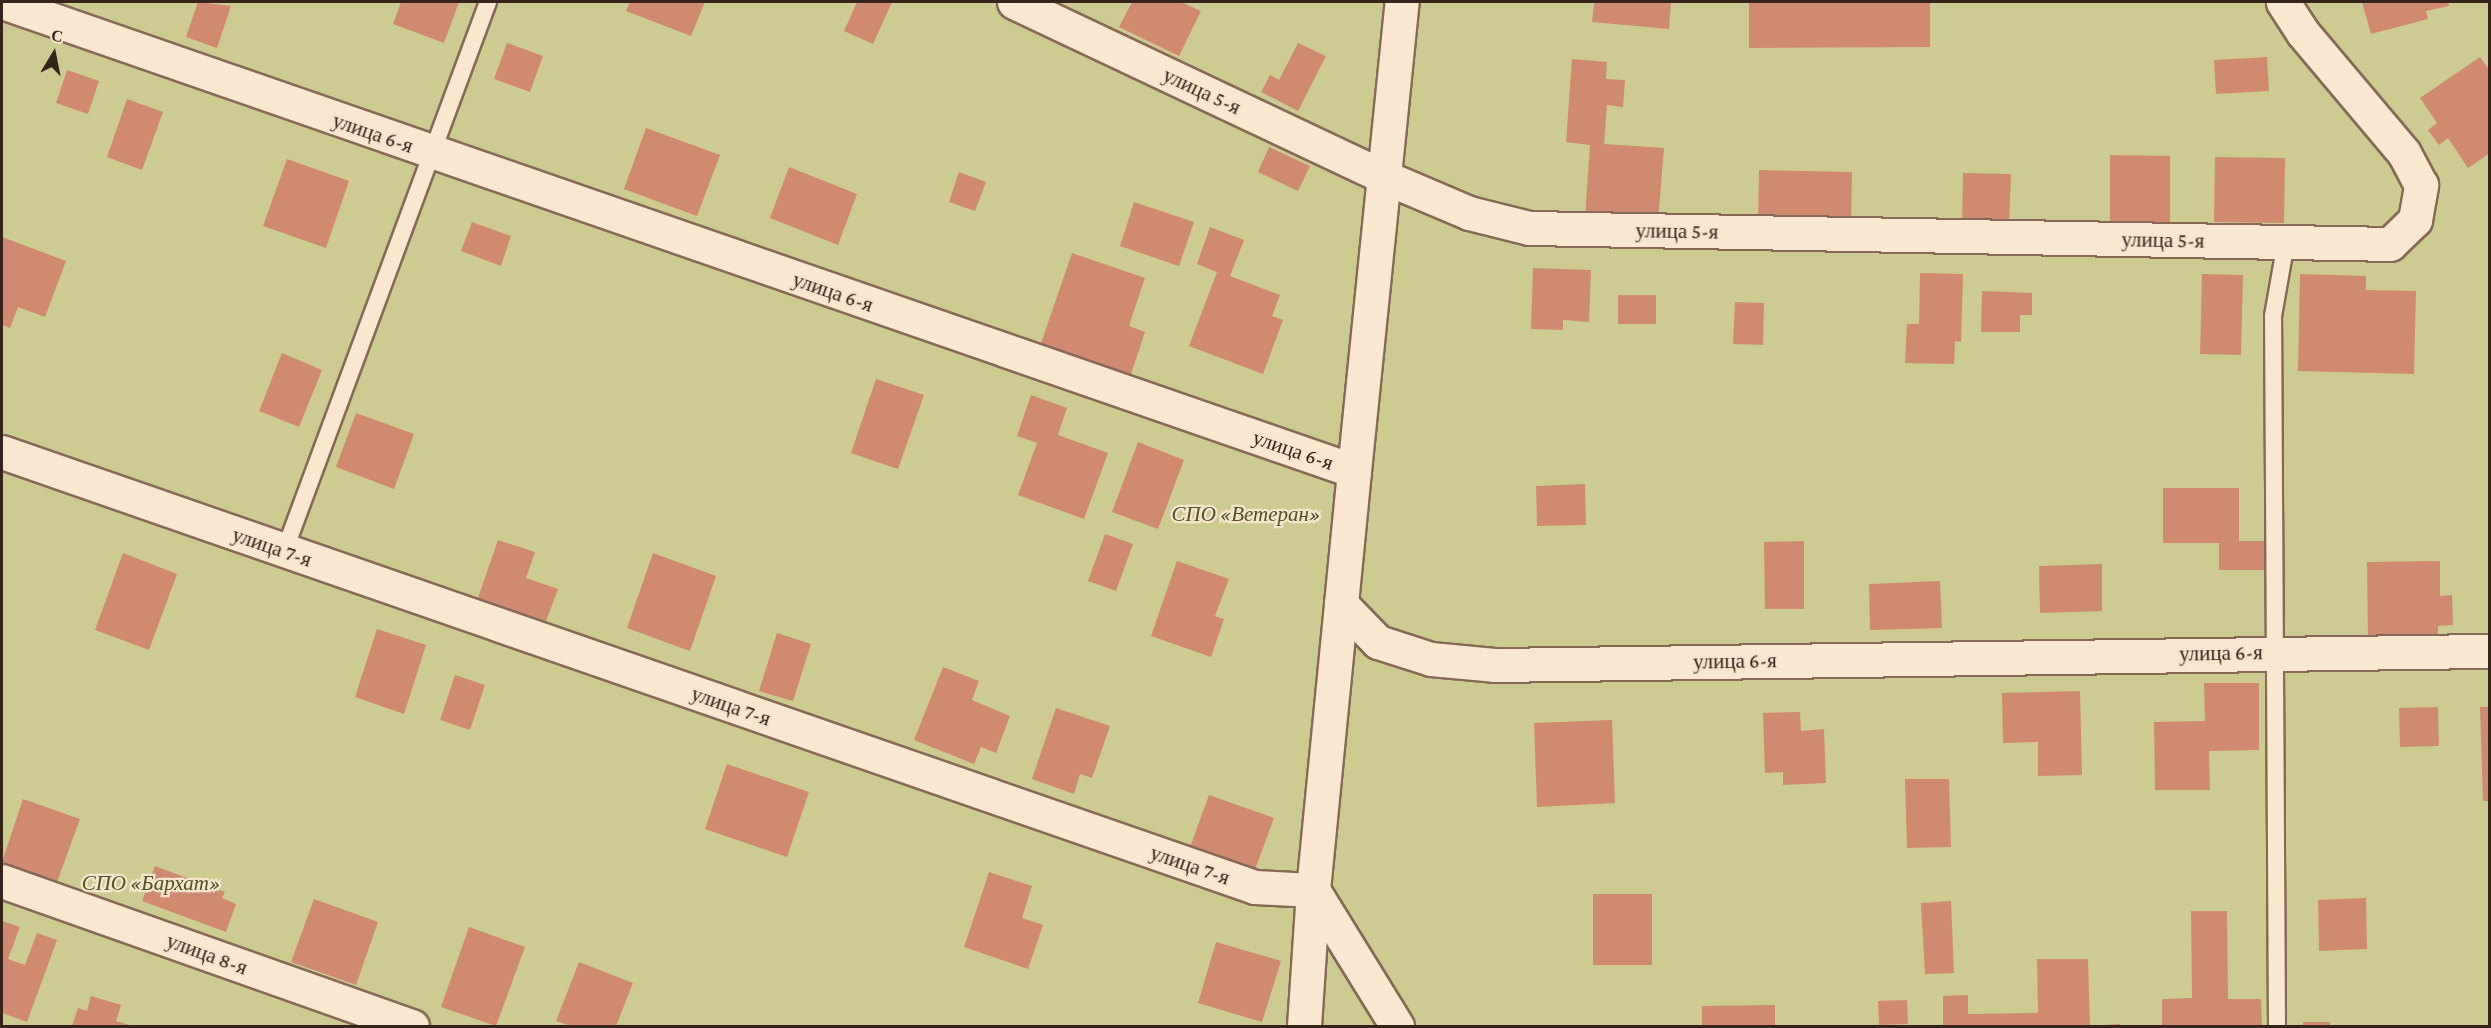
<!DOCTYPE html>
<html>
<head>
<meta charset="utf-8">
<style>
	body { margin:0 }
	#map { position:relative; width:2491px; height:1028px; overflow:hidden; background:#efd9bd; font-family:"Crimson Pro",serif }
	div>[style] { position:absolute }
	.green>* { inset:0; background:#cdcb91 }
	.building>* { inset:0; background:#cf8a71 }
	.roads { filter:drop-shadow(2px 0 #876956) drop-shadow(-2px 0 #876956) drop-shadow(0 2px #876956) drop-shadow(0 -2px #876956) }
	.lane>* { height:16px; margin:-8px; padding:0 8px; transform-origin:8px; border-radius:8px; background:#fae7d0 }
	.street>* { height:33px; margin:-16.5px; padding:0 16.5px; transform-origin:16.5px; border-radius:16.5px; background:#fae7d0 }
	span { translate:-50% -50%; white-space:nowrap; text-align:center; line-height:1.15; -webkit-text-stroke:4.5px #f6e4cd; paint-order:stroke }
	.street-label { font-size:21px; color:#36241b }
	.park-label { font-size:21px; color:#4e5321; font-style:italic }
	.frame { position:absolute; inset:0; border:3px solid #36241b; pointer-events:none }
	.north { position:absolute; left:24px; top:24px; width:60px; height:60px; -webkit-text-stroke:4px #f6e4cd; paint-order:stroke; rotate:10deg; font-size:16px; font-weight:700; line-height:24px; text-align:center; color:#36241b }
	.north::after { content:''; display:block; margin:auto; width:21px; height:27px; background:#36241b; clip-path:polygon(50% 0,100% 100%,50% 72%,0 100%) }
</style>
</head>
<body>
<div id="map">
	<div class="green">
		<div style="clip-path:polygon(2px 2px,2489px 2px,2489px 1026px,2px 1026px)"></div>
	</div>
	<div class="building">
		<div style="clip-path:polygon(198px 2px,231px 6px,217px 48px,186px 37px)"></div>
		<div style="clip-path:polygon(401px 2px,459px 2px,444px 43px,393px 24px)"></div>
		<div style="clip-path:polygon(630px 2px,705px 2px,691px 36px,626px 11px)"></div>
		<div style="clip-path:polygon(857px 2px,892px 2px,873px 44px,844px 31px)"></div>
		<div style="clip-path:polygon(1132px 2px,1181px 2px,1201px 11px,1179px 56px,1119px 27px)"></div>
		<div style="clip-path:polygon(1594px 2px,1671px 2px,1669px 29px,1592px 22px)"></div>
		<div style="clip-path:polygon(1749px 2px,1930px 2px,1930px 47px,1749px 48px)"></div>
		<div style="clip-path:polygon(2362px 2px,2448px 2px,2449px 6px,2426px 11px,2428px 19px,2371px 34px)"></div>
		<div style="clip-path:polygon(507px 43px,543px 56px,530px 92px,494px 79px)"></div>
		<div style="clip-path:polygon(1298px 43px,1326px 56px,1298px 111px,1261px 92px,1270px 75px,1279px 80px)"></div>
		<div style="clip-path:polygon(2267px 57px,2269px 91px,2216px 94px,2214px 60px)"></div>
		<div style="clip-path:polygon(2480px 57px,2490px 71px,2490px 153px,2468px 168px,2448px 138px,2439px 145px,2428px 130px,2437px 123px,2420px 98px)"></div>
		<div style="clip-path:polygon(1572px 59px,1607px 62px,1606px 79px,1625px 80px,1623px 107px,1607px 105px,1604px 144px,1664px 148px,1658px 222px,1585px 217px,1590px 145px,1566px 142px)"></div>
		<div style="clip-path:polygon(67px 70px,99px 81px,88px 114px,56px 103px)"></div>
		<div style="clip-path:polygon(127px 99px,163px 112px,142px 170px,107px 157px)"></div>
		<div style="clip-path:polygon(646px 128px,720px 155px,697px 216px,624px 189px)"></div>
		<div style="clip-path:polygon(1269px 147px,1310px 166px,1298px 191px,1258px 172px)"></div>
		<div style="clip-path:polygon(2110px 155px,2170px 156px,2170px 225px,2110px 224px)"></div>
		<div style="clip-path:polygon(2215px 157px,2285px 158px,2284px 223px,2214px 222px)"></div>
		<div style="clip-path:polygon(287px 159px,349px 181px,326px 248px,263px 226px)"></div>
		<div style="clip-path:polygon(789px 167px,857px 194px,838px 245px,770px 218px)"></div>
		<div style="clip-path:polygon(1759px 170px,1852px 172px,1851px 222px,1758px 220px)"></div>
		<div style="clip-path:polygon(959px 172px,986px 182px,975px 211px,949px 202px)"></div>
		<div style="clip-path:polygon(1963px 173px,2011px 174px,2009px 226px,1962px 225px)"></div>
		<div style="clip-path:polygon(1134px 202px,1194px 222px,1179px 266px,1120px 246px)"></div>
		<div style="clip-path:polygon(472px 222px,511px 236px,501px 266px,461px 251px)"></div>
		<div style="clip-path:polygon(1210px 227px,1244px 240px,1230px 276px,1280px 295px,1272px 316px,1283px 320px,1263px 374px,1189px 346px,1217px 272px,1197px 264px)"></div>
		<div style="clip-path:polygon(2px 237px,66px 261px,45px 317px,18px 307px,10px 328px,2px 325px)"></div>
		<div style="clip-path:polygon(1072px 253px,1145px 278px,1129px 326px,1145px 332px,1128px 383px,1038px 352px)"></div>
		<div style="clip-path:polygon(1533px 268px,1591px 270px,1589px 322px,1563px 320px,1563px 330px,1531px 329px)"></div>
		<div style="clip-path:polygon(1920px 273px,1963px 274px,1961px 342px,1955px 341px,1954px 364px,1905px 363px,1907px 324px,1919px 324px)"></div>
		<div style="clip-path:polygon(2202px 274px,2243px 275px,2241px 355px,2200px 354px)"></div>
		<div style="clip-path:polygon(2300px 274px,2366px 276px,2366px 290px,2416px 291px,2414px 374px,2298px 371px)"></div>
		<div style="clip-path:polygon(1982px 291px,2032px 293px,2032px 315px,2020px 315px,2020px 332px,1981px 332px)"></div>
		<div style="clip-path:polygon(1618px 295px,1656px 295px,1656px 324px,1618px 324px)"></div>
		<div style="clip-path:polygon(1735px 302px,1764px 303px,1763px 345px,1733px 344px)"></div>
		<div style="clip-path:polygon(282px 353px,322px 370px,299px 427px,259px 411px)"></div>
		<div style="clip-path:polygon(876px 379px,924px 395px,898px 469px,851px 453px)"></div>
		<div style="clip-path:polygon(1031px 395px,1067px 408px,1058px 435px,1108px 453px,1084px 519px,1018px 495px,1037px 443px,1017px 436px)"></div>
		<div style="clip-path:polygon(356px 413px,414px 434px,394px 489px,336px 467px)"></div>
		<div style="clip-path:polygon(1138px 442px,1184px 460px,1158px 529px,1112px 512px)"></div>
		<div style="clip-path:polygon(1585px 484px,1586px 525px,1537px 526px,1536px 486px)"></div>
		<div style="clip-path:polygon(2163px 488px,2239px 488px,2239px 541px,2264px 541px,2264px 570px,2219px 570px,2219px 543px,2163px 543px)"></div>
		<div style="clip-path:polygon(1105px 534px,1133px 544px,1116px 591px,1088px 581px)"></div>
		<div style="clip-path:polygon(498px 540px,535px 552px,526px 578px,558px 589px,546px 621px,478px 598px)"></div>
		<div style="clip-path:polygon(1804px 541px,1804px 609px,1765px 609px,1764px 542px)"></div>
		<div style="clip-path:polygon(123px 553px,177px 574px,149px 650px,95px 630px)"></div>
		<div style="clip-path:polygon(653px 553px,716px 576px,690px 651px,627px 628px)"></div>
		<div style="clip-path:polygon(1177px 561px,1229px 579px,1215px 616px,1224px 619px,1211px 657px,1151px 636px)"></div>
		<div style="clip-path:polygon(2440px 561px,2440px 596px,2452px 595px,2453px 625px,2438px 626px,2438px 640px,2368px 642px,2367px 562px)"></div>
		<div style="clip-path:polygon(2102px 564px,2102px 611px,2040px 613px,2039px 566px)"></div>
		<div style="clip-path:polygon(1940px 581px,1942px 628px,1870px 630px,1869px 584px)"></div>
		<div style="clip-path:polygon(377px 629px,426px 645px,404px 714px,355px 697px)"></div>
		<div style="clip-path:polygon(777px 633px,811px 644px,793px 701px,759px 691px)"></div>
		<div style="clip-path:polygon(943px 667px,979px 681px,972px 700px,1010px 716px,996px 753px,981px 747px,974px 764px,914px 740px)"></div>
		<div style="clip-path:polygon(455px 675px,485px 685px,470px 730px,440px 720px)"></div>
		<div style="clip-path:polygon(2204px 683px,2259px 683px,2259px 750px,2209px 751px,2210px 790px,2155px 790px,2154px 722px,2205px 721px)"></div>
		<div style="clip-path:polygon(2080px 691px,2082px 775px,2038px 776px,2038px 742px,2003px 743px,2002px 693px)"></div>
		<div style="clip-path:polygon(2438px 707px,2439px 746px,2400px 747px,2399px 708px)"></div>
		<div style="clip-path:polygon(2480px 707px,2490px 707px,2490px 801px,2483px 801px)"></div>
		<div style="clip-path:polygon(1056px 708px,1110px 726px,1092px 778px,1080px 774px,1074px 794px,1032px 779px)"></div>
		<div style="clip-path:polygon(1800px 712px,1801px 731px,1824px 729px,1826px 783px,1783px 785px,1783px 772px,1765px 773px,1763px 713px)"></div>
		<div style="clip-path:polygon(1612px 720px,1615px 803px,1537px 807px,1534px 723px)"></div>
		<div style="clip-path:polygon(727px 764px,809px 792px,787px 857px,705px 829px)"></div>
		<div style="clip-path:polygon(1905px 779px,1949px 779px,1951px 847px,1907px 848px)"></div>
		<div style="clip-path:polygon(1209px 795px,1274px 818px,1254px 872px,1189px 850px)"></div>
		<div style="clip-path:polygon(23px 799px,80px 819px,57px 882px,2px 862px)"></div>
		<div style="clip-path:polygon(155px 866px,225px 892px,222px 898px,236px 904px,226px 932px,142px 901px)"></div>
		<div style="clip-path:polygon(989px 872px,1032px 886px,1022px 918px,1043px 925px,1028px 969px,964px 947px)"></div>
		<div style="clip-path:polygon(1593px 894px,1652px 894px,1652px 965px,1593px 965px)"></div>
		<div style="clip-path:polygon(2366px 898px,2367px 949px,2319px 951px,2318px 900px)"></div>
		<div style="clip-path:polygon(314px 899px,378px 922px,356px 985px,291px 962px)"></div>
		<div style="clip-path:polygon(1951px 901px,1954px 973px,1925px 974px,1921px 903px)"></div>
		<div style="clip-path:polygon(2191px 911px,2227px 911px,2228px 999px,2261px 999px,2262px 1026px,2162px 1026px,2162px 999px,2192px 998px)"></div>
		<div style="clip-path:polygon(2px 921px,20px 927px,8px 959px,25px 965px,37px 933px,57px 940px,27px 1022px,2px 1013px)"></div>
		<div style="clip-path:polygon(469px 927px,525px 947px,496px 1026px,441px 1007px)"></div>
		<div style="clip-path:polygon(1216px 942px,1281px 961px,1262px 1022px,1198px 1003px)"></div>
		<div style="clip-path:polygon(2037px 959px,2088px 959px,2090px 1026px,1943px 1026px,1943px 996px,1968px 995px,1968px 1014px,2038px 1013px)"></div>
		<div style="clip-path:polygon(579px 962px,633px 983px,616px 1026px,571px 1026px,556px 1021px)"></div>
		<div style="clip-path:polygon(91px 996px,121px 1005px,116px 1021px,133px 1026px,72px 1026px,78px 1008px,87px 1011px)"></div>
		<div style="clip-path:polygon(1907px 1000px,1908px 1024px,1879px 1025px,1878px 1001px)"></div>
		<div style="clip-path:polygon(1775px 1005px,1775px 1026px,1702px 1026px,1702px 1006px)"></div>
		<div style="clip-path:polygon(2303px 1022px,2330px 1022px,2330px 1026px,2303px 1026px)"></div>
		<div style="clip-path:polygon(2120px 1024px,2120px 1026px,2102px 1026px,2102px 1025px)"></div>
	</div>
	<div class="roads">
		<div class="lane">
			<div style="left:284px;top:552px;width:587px;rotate:-69.65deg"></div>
			<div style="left:2277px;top:1026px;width:710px;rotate:-90.32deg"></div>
			<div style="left:2273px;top:316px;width:75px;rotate:-80deg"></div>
		</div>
		<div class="street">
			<div style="left:2px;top:2px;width:1431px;rotate:19.13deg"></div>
			<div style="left:1354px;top:471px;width:134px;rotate:95.6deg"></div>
			<div style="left:1341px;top:604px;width:53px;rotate:45.8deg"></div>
			<div style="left:1378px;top:642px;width:56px;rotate:17.8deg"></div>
			<div style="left:1431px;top:659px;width:63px;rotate:5.4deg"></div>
			<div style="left:1494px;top:665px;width:996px;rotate:-0.81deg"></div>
			<div style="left:1014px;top:2px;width:407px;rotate:25.3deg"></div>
			<div style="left:1382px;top:176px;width:95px;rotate:23deg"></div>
			<div style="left:1469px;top:213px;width:62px;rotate:14deg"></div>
			<div style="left:1529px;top:228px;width:861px;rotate:1.06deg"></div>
			<div style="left:2390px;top:244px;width:35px;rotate:-44deg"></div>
			<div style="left:2415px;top:220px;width:36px;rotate:-80deg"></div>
			<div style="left:2421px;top:185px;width:36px;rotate:-118deg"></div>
			<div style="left:2404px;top:153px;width:157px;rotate:-130.1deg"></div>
			<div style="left:2303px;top:33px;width:37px;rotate:-123deg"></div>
			<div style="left:2px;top:452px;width:1326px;rotate:19.15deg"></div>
			<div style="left:1255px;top:887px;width:58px;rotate:3deg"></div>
			<div style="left:1313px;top:890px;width:160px;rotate:58.3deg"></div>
			<div style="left:1354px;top:471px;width:471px;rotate:-84.2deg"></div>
			<div style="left:2px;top:881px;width:435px;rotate:19.5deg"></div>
			<div style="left:1304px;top:1026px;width:136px;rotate:-86.2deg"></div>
			<div style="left:1313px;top:890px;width:287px;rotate:-84.4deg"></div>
		</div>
	</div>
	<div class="street-label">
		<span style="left:1202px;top:91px;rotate:25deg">улица 5-я</span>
		<span style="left:373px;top:133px;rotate:19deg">улица 6-я</span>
		<span style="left:1677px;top:231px;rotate:1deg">улица 5-я</span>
		<span style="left:2163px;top:240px;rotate:1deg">улица 5-я</span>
		<span style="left:833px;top:292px;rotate:19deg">улица 6-я</span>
		<span style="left:1293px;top:450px;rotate:19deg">улица 6-я</span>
		<span style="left:272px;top:547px;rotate:19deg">улица 7-я</span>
		<span style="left:2221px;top:653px;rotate:-1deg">улица 6-я</span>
		<span style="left:1735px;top:661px;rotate:-1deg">улица 6-я</span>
		<span style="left:731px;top:706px;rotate:19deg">улица 7-я</span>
		<span style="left:1190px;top:865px;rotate:19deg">улица 7-я</span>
		<span style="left:207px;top:954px;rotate:20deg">улица 8-я</span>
	</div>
	<div class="park-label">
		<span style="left:1246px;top:514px">СПО «Ветеран»</span>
		<span style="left:151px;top:883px">СПО «Бархат»</span>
	</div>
	<div class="frame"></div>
	<div class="north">С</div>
</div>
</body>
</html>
